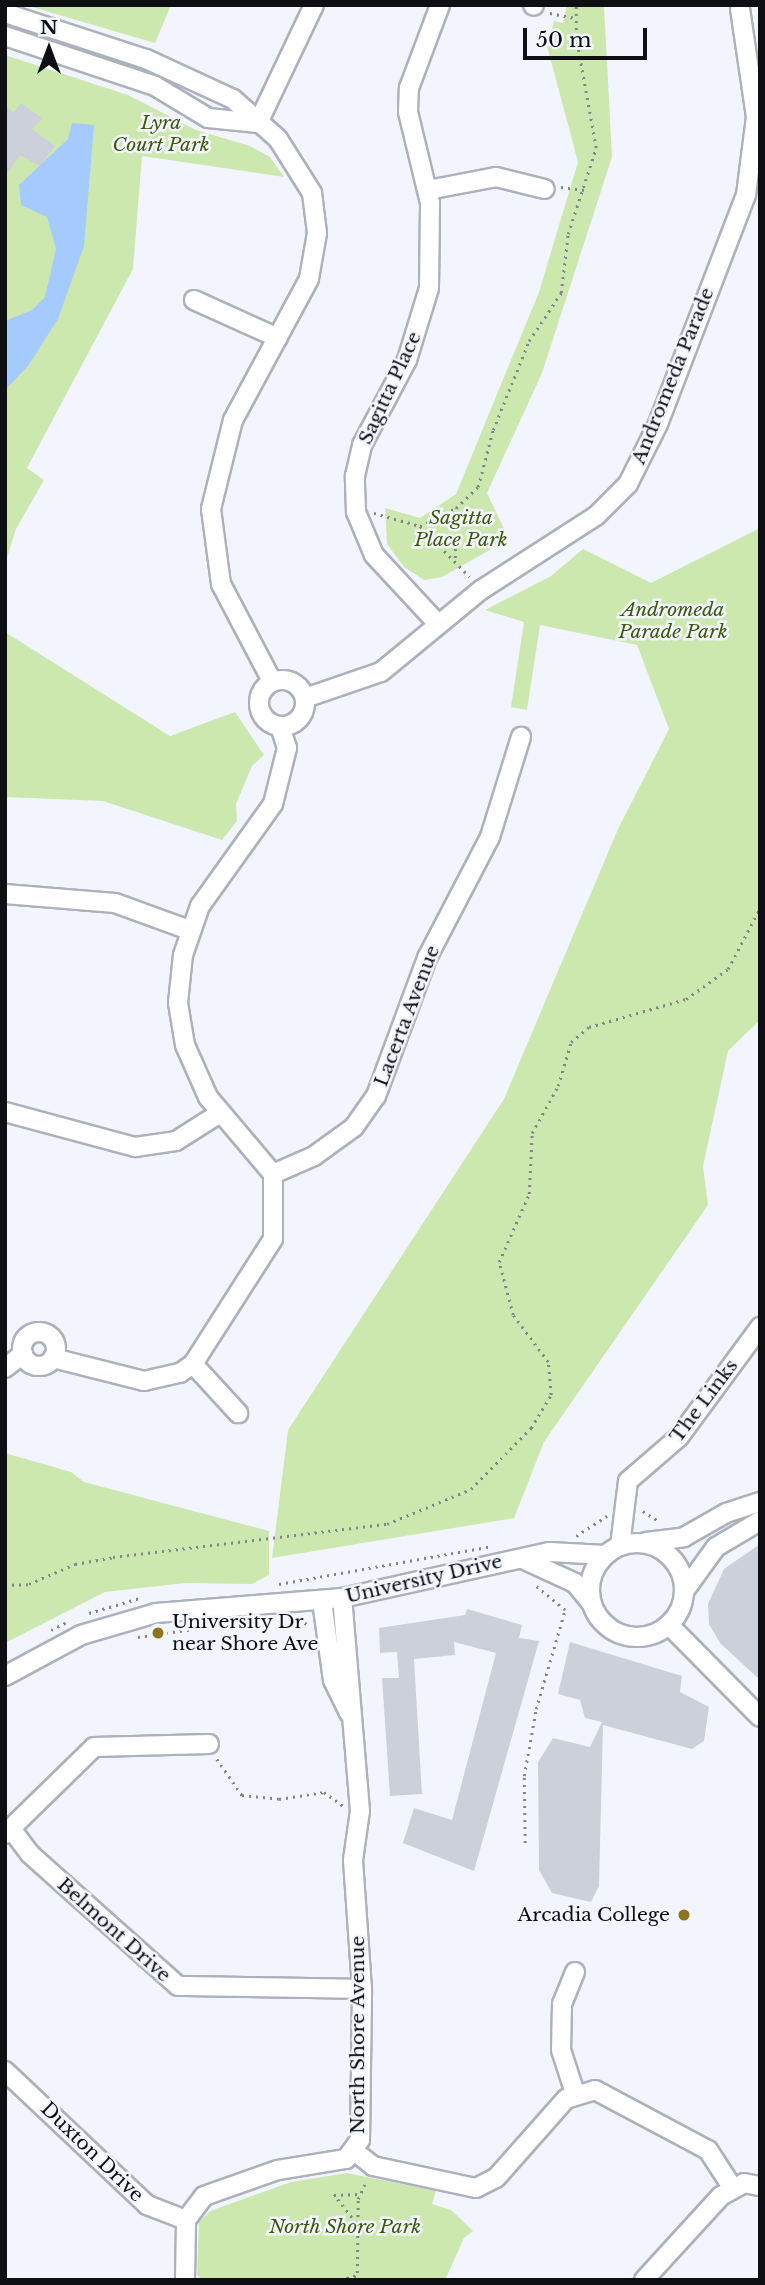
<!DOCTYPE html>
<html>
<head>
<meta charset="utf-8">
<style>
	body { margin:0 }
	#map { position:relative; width:765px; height:2285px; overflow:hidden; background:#f2f5fe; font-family:"Libre Baskerville",serif }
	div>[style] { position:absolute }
	.green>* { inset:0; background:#cde8af }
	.water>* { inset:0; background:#a5cafe }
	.building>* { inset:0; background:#ccd0da }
	.path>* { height:2.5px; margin-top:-1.25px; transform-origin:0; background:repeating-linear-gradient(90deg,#82848a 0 2px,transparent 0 7px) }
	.roads { filter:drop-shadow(2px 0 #adb1bb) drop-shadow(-2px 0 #adb1bb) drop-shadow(0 2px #adb1bb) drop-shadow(0 -2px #adb1bb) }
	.minor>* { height:18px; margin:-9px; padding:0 9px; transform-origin:9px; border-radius:9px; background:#fff }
	.minor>.ring { margin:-9px; padding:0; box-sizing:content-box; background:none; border:18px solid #fff; border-radius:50% }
	.dots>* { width:19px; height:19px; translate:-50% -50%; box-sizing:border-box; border:4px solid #f2f5fe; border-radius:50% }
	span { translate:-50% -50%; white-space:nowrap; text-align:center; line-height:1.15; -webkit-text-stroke:5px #f2f5fe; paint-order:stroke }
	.park-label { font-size:19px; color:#3c5808; font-style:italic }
	.street-label { font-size:19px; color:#0e0f13 }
	.poi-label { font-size:19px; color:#0e0f13 }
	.left { translate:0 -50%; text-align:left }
	.right { translate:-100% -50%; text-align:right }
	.frame { position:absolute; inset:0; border:7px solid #0e0f13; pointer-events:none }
	.north { position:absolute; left:14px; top:14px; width:70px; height:70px; -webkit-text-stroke:5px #f2f5fe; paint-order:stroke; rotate:0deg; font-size:19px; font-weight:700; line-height:28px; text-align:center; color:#0e0f13 }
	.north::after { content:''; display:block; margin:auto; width:24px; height:32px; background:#0e0f13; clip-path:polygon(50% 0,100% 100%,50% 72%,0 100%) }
	.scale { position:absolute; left:523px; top:28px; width:124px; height:32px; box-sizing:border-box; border:4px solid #0e0f13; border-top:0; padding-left:9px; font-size:21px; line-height:24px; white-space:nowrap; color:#0e0f13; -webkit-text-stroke:5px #f2f5fe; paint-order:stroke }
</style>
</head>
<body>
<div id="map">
	<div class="green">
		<div style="clip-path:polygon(25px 5px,171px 5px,155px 43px)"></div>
		<div style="clip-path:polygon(567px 5px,604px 5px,612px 157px,542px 373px,487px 493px,509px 539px,442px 577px,424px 580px,404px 567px,387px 544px,385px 508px,420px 518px,456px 494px,539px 292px,578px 162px,547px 46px,554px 21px,563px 23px)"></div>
		<div style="clip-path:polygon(5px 55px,128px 95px,196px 130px,250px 146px,270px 157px,284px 177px,142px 156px,133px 269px,27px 468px,44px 480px,16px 529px,5px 564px)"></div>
		<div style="clip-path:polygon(760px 528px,760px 1020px,728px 1051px,703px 1166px,708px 1205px,544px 1442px,514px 1518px,272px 1558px,288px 1430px,504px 1099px,618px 829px,669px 729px,637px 645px,540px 625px,527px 710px,511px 707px,524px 622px,485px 610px,551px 576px,583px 549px,651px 583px)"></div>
		<div style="clip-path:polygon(5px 632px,170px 736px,235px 712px,264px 755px,252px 766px,236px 804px,237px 821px,222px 840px,103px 801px,5px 797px)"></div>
		<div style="clip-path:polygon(5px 1453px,71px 1472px,84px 1482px,269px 1531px,269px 1575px,252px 1584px,185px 1583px,105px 1592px,5px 1643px)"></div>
		<div style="clip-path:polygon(347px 2173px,436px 2191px,432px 2204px,451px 2210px,473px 2231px,464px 2238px,445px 2280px,203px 2280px,197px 2275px,199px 2222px,210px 2211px,291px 2182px)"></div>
	</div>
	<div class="water">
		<div style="clip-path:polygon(72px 123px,94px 125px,84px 246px,58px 319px,28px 366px,5px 390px,5px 321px,32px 310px,45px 297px,56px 249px,47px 217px,21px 205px,19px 185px,68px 139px)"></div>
	</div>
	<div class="building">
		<div style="clip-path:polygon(21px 103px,42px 118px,32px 129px,55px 146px,40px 166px,20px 155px,5px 177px,5px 106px,14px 112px)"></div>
		<div style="clip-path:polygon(760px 1544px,760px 1680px,720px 1643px,709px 1624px,708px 1604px,724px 1569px)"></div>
		<div style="clip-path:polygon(467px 1609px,522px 1625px,519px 1638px,539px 1641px,474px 1871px,403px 1843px,414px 1808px,452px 1820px,496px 1653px,454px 1642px,455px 1655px,414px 1659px,422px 1794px,390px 1796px,382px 1678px,399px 1678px,397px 1652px,380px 1653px,379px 1628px,465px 1615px)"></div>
		<div style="clip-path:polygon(570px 1642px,682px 1676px,680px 1692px,709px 1707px,704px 1741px,692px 1749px,603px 1725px,599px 1886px,591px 1902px,552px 1893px,539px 1870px,538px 1762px,553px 1738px,590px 1747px,602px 1722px,585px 1718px,580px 1700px,558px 1694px)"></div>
	</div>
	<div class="path">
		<div style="left:550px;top:13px;width:26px;rotate:11deg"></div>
		<div style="left:561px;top:187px;width:24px;rotate:7deg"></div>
		<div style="left:374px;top:513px;width:48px;rotate:15.8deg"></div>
		<div style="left:420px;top:526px;width:71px;rotate:45.6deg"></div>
		<div style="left:455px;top:521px;width:12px;rotate:9deg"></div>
		<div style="left:420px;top:526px;width:40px;rotate:-26.6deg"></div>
		<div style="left:456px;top:508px;width:30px;rotate:-44deg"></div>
		<div style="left:478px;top:487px;width:59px;rotate:-75.3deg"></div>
		<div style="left:493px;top:430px;width:96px;rotate:-68deg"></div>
		<div style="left:529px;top:341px;width:58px;rotate:-56.3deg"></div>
		<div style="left:561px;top:293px;width:59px;rotate:-83.2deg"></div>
		<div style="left:568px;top:234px;width:90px;rotate:-72deg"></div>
		<div style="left:596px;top:148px;width:113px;rotate:-100.2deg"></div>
		<div style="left:576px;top:37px;width:32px;rotate:-90deg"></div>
		<div style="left:455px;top:558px;width:50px;rotate:-88.9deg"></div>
		<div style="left:643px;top:1511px;width:20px;rotate:33deg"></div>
		<div style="left:576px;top:1536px;width:37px;rotate:-33deg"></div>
		<div style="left:279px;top:1584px;width:217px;rotate:-10.1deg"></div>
		<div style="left:5px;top:1585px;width:24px;rotate:-2deg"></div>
		<div style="left:29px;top:1584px;width:50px;rotate:-23.5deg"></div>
		<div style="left:75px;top:1564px;width:39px;rotate:-10deg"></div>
		<div style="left:113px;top:1557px;width:276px;rotate:-6.9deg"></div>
		<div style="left:387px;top:1524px;width:91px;rotate:-22.6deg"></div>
		<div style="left:471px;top:1489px;width:86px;rotate:-45.5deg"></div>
		<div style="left:531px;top:1428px;width:39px;rotate:-59deg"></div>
		<div style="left:551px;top:1395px;width:33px;rotate:-95deg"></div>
		<div style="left:548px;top:1362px;width:59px;rotate:-126.7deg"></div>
		<div style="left:513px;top:1315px;width:55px;rotate:-104.8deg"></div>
		<div style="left:499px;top:1262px;width:74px;rotate:-66.2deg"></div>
		<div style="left:529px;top:1194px;width:61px;rotate:-87.2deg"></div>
		<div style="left:532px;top:1133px;width:54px;rotate:-61deg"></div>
		<div style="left:558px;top:1086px;width:46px;rotate:-73.5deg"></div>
		<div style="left:571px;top:1042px;width:23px;rotate:-40deg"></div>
		<div style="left:589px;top:1027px;width:101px;rotate:-16.1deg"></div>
		<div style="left:686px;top:999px;width:52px;rotate:-35.5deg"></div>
		<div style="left:728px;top:969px;width:69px;rotate:-62.3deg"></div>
		<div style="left:89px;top:1613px;width:53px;rotate:-16.4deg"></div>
		<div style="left:291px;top:1620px;width:17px;rotate:13deg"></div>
		<div style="left:51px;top:1630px;width:18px;rotate:-27deg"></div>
		<div style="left:138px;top:1637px;width:56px;rotate:-8.3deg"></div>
		<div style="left:217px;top:1759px;width:44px;rotate:55.2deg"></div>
		<div style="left:242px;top:1795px;width:37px;rotate:6deg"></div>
		<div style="left:279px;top:1799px;width:46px;rotate:-8.8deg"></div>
		<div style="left:324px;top:1792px;width:24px;rotate:36deg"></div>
		<div style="left:525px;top:1843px;width:67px;rotate:-90.9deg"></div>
		<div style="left:524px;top:1776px;width:68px;rotate:-79.8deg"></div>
		<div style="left:536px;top:1709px;width:103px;rotate:-73.7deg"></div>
		<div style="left:565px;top:1610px;width:41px;rotate:-140.9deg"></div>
		<div style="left:356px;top:2223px;width:36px;rotate:-128deg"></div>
		<div style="left:334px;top:2195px;width:26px;rotate:-2deg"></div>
		<div style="left:340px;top:2280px;width:18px;rotate:-16deg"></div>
		<div style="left:357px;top:2280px;width:81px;rotate:-89.3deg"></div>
		<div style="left:358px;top:2199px;width:19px;rotate:-65deg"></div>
	</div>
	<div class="roads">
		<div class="minor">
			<div style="left:533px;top:5px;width:1px;rotate:45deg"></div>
			<div style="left:5px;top:13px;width:148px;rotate:18.1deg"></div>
			<div style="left:146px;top:59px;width:96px;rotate:24.7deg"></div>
			<div style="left:233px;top:99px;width:60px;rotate:41.6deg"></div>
			<div style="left:278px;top:139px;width:64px;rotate:57.8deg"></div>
			<div style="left:312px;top:193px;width:40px;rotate:82.9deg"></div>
			<div style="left:317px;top:233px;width:47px;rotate:99.9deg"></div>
			<div style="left:309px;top:279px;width:160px;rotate:118.3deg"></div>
			<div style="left:233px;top:420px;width:92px;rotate:103.9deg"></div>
			<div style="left:211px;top:509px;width:76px;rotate:82.4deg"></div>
			<div style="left:221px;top:584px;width:110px;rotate:62.3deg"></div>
			<div style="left:5px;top:36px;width:158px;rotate:18.4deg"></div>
			<div style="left:155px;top:86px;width:62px;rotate:31.1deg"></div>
			<div style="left:208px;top:118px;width:50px;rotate:5.7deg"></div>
			<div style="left:258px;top:123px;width:131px;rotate:-64.6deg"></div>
			<div style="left:428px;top:190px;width:69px;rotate:-10.8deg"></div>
			<div style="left:496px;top:177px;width:50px;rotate:13.8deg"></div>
			<div style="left:194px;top:300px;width:92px;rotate:24.3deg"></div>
			<div style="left:438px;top:624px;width:94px;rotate:-132.8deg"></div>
			<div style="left:374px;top:555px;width:47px;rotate:-112.7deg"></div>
			<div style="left:356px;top:512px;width:36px;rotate:-92deg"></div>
			<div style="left:355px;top:476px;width:32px;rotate:-77deg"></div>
			<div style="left:362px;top:445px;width:96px;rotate:-62.1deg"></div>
			<div style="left:407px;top:360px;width:75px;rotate:-73deg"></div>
			<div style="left:429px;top:288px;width:85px;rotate:-89.3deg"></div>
			<div style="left:430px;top:203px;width:94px;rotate:-103.6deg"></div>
			<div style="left:408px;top:112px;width:24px;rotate:-88deg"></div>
			<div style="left:409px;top:88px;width:89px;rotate:-69.5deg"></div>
			<div class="ring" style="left:259px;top:680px;width:28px;height:28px"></div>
			<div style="left:305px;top:698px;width:80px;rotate:-18.9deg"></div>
			<div style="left:381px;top:672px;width:129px;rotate:-39.4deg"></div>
			<div style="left:481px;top:590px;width:137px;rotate:-32.8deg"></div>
			<div style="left:596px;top:516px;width:45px;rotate:-45deg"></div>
			<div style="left:628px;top:484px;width:67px;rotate:-63.4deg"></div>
			<div style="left:658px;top:424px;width:245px;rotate:-69deg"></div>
			<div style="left:746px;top:195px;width:79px;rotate:-82.7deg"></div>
			<div style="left:756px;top:117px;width:109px;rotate:-98.4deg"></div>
			<div style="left:5px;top:894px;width:110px;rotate:4.7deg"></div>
			<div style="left:115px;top:903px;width:79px;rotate:20deg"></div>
			<div style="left:5px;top:1112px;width:135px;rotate:15.1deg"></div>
			<div style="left:135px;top:1147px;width:41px;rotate:-8.3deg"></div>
			<div style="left:176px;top:1141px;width:52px;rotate:-32.5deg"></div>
			<div style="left:273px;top:1174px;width:45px;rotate:-23.7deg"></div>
			<div style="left:314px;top:1156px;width:49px;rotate:-35.9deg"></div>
			<div style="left:354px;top:1127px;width:38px;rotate:-55deg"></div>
			<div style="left:376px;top:1096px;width:147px;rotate:-69.7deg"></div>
			<div style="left:427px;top:958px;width:136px;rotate:-62.5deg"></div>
			<div style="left:490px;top:837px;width:105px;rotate:-72.8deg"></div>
			<div class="ring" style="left:22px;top:1332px;width:16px;height:16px"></div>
			<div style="left:53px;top:1358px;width:94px;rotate:14.2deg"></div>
			<div style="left:144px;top:1381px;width:37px;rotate:-13deg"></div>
			<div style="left:180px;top:1373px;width:16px;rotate:-35deg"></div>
			<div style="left:193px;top:1364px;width:148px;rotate:-57.4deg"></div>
			<div style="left:273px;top:1239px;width:65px;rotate:-90deg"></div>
			<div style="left:273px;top:1174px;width:101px;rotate:-130.2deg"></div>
			<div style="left:208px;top:1097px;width:57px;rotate:-113.9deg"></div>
			<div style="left:185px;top:1045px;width:43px;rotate:-99.5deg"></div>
			<div style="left:178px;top:1003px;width:48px;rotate:-84.1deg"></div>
			<div style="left:183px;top:955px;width:52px;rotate:-70.9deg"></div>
			<div style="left:200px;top:906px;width:125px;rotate:-54.4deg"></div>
			<div style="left:273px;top:804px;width:58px;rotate:-76deg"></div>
			<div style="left:287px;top:748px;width:23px;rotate:-108deg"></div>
			<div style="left:193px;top:1364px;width:67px;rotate:47.4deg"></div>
			<div style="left:5px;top:1368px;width:23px;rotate:-38deg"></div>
			<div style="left:646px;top:1542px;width:38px;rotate:-7deg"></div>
			<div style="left:684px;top:1537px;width:48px;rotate:-29.7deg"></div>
			<div style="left:726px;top:1513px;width:36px;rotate:-18deg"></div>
			<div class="ring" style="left:590px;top:1543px;width:76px;height:76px"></div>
			<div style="left:620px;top:1546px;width:65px;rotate:-83deg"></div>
			<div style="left:628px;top:1481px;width:67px;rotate:-40.8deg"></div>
			<div style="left:679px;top:1437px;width:137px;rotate:-53.6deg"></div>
			<div style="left:525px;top:1560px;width:55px;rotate:24.7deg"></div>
			<div style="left:575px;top:1583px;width:26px;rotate:51deg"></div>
			<div style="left:685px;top:1590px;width:53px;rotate:-54.2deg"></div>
			<div style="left:716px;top:1547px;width:51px;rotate:-30.6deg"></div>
			<div style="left:322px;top:1601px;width:80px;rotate:82.1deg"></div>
			<div style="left:333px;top:1680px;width:37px;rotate:64deg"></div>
			<div style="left:669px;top:1625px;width:129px;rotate:45.3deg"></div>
			<div style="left:5px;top:1676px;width:86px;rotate:-28.3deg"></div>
			<div style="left:81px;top:1635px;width:78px;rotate:-16.3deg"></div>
			<div style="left:156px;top:1613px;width:187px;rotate:-4.6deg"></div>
			<div style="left:342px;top:1598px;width:213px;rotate:-12.5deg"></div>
			<div style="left:550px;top:1552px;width:55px;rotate:3.1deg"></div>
			<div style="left:12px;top:1830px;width:30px;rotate:53deg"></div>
			<div style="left:30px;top:1854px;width:198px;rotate:41.7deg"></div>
			<div style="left:178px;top:1986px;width:184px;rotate:0.9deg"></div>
			<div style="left:5px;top:1834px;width:124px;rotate:-44.3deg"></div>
			<div style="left:94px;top:1747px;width:115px;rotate:-1.5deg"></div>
			<div style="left:575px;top:1972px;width:35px;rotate:112deg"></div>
			<div style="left:562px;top:2004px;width:46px;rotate:91.2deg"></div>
			<div style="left:561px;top:2050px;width:45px;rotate:72deg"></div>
			<div style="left:5px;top:2071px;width:195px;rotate:43.3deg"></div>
			<div style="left:147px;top:2205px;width:42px;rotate:21deg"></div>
			<div style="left:354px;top:2151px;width:24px;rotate:38deg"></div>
			<div style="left:373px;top:2166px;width:105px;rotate:12.1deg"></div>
			<div style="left:476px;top:2188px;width:22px;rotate:-27deg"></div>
			<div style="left:496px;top:2178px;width:106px;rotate:-48.5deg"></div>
			<div style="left:566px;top:2099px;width:30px;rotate:-17deg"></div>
			<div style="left:595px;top:2090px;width:128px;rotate:28deg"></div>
			<div style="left:708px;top:2150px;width:44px;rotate:57deg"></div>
			<div style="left:185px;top:2280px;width:60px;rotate:-89deg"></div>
			<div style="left:186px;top:2220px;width:30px;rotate:-53deg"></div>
			<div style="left:204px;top:2196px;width:78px;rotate:-19.4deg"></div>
			<div style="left:278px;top:2170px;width:69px;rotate:-9.2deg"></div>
			<div style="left:346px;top:2159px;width:24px;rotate:-54deg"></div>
			<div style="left:360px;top:2140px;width:151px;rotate:-89.2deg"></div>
			<div style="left:362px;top:1989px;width:129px;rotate:-94deg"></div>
			<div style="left:353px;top:1860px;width:49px;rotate:-81.9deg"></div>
			<div style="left:360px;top:1811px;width:214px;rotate:-94.8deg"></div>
			<div style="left:644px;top:2280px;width:114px;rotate:-47.5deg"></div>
			<div style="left:721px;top:2196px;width:26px;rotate:-29deg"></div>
			<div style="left:744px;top:2183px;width:16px;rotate:11deg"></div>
		</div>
	</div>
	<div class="dots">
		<div style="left:158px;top:1633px;background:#8e7419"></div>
		<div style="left:684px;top:1915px;background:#8e7419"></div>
	</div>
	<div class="park-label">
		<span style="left:161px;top:134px">Lyra<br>Court Park</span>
		<span style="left:461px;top:529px">Sagitta<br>Place Park</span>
		<span style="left:673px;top:621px">Andromeda<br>Parade Park</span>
		<span style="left:345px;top:2227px">North Shore Park</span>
	</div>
	<div class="street-label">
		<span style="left:673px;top:376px;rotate:-68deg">Andromeda Parade</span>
		<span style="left:390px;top:388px;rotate:-65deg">Sagitta Place</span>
		<span style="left:407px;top:1016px;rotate:-69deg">Lacerta Avenue</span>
		<span style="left:704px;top:1401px;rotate:-53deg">The Links</span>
		<span style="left:424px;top:1579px;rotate:-13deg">University Drive</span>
		<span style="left:114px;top:1930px;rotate:42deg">Belmont Drive</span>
		<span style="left:358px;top:2035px;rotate:-90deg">North Shore Avenue</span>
		<span style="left:92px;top:2152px;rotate:44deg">Duxton Drive</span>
	</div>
	<div class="poi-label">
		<span class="left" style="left:172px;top:1633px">University Dr<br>near Shore Ave</span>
		<span class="right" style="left:670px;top:1915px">Arcadia College</span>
	</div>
	<div class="frame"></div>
	<div class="north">N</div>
	<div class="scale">50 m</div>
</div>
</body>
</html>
